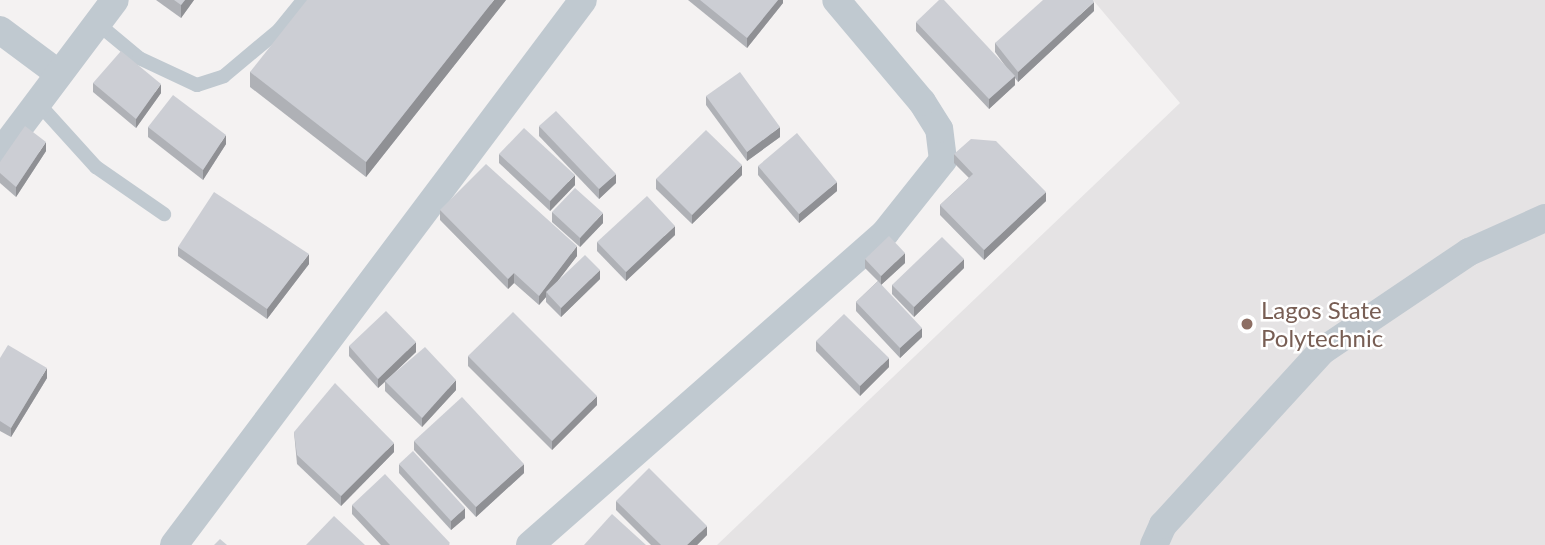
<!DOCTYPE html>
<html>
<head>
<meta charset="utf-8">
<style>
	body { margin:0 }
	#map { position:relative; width:1545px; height:545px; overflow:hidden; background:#f4f2f2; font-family:Lato,sans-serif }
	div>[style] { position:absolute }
	.education>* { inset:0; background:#e5e3e4 }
	.service>* { height:14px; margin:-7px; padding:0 7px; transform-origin:7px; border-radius:7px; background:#c0c9d0 }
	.minor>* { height:28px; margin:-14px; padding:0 14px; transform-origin:14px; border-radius:14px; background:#c0c9d0 }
	.wall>* { inset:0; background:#afb1b6 }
	.shaded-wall>* { inset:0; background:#8f9094 }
	.building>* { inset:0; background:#ccced4 }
	.dots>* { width:19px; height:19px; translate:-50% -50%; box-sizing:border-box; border:4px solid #fff; border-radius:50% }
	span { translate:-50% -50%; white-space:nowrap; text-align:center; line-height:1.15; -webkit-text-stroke:5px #fff; paint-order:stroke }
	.education-label { font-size:24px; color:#785e54 }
	.left { translate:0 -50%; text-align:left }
</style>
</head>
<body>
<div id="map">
	<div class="education">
		<div style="clip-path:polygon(1093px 0,1545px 0,1545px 545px,717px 545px,1180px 103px)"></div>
	</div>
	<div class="service">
		<div style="left:97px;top:23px;width:55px;rotate:39.8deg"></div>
		<div style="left:139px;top:58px;width:64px;rotate:25deg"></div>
		<div style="left:197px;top:85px;width:28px;rotate:-18deg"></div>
		<div style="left:224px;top:76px;width:72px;rotate:-39.9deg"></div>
		<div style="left:279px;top:30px;width:38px;rotate:-51deg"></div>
		<div style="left:37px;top:102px;width:88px;rotate:47.8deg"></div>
		<div style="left:96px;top:167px;width:83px;rotate:34.7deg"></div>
	</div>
	<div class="minor">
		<div style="left:0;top:30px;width:72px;rotate:36.6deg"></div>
		<div style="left:0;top:153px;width:191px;rotate:-53.1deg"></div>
		<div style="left:174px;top:545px;width:681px;rotate:-53.11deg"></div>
		<div style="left:530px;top:545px;width:473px;rotate:-41.3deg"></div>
		<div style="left:885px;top:233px;width:93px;rotate:-51.5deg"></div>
		<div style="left:943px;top:160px;width:31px;rotate:-97deg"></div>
		<div style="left:939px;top:129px;width:32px;rotate:-122deg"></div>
		<div style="left:922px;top:102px;width:133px;rotate:-130.1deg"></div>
		<div style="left:1154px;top:545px;width:22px;rotate:-66deg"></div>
		<div style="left:1163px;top:525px;width:236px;rotate:-47.6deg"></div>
		<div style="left:1322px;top:351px;width:177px;rotate:-34deg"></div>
		<div style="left:1469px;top:252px;width:83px;rotate:-24.1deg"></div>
	</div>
	<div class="wall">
		<div style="clip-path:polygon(156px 0,194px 0,181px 18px)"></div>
		<div style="clip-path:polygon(506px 0,366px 177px,250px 87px,250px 72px)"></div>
		<div style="clip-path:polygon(688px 0,783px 0,783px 3px,747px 48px)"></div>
		<div style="clip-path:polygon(1094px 11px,1018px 82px,1015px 78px,1015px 85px,989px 109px,916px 31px,916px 22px,1006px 67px,995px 52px,995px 43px)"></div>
		<div style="clip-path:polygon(93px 83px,161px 93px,136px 128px,93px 92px)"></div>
		<div style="clip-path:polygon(706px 96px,780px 137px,747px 161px,706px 105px)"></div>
		<div style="clip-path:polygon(539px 126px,616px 183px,599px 199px,539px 136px)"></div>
		<div style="clip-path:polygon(148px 127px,226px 144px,203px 180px,148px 137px)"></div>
		<div style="clip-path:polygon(46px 151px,16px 197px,0 183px,0 162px)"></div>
		<div style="clip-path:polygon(499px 154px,575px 185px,550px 211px,499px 163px)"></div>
		<div style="clip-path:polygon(954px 154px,1046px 201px,984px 260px,940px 215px,940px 205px,969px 178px,954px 163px)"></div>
		<div style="clip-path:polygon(758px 166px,837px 191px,799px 223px,758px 175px)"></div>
		<div style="clip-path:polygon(742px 175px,692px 224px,656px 189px,656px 179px)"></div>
		<div style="clip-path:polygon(440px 210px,577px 256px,557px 281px,600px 279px,561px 317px,546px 302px,546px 297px,539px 305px,514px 283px,508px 289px,440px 220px)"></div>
		<div style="clip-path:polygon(552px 212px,603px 223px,580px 247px,552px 222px)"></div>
		<div style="clip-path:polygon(675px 235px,626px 281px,597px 251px,597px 242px)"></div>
		<div style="clip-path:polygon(178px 247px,309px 264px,267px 319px,178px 256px)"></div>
		<div style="clip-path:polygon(865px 259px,905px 263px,881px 285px,922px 337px,900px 358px,856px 311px,856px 302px,878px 281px,865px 268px)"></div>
		<div style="clip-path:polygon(964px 268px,914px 317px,892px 294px,892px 285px)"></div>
		<div style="clip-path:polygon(816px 341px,889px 367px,860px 396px,816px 351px)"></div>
		<div style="clip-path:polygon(349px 346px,416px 352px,387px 380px,456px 390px,422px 427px,385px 391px,385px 382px,378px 388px,349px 356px)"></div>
		<div style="clip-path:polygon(468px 356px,597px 405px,552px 450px,468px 366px)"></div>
		<div style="clip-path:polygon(0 358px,47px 378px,11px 437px,0 431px)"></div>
		<div style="clip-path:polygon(294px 432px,394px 452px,341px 506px,297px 464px)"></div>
		<div style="clip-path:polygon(414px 441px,524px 473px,476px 517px,414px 450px)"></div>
		<div style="clip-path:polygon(399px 464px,465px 518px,451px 530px,399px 473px)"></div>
		<div style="clip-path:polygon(616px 501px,707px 535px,697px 545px,651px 545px,616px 510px)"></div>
		<div style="clip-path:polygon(352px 505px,450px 545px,381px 545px,352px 514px)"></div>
	</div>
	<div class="shaded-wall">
		<div style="clip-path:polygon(185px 0,194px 0,181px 18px,181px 5px)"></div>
		<div style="clip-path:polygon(494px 0,506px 0,366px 177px,366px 162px)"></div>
		<div style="clip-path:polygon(778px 0,783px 0,783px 3px,747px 48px,747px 38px)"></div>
		<div style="clip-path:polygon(1094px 2px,1094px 11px,1018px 82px,1018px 72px)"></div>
		<div style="clip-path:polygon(1015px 76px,1015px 85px,989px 109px,989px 99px)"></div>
		<div style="clip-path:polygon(161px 84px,161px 93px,136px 128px,136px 119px)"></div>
		<div style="clip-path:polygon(780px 127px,780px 137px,747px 161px,747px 152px)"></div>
		<div style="clip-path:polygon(226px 135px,226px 144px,203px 180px,203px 170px)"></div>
		<div style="clip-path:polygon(46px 142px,46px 151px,16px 197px,16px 187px)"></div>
		<div style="clip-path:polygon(742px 165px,742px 175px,692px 224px,692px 215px)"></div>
		<div style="clip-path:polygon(616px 174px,616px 183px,599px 199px,599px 189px)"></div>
		<div style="clip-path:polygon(575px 175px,575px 185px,550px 211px,550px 201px)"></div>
		<div style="clip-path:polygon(837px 182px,837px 191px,799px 223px,799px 214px)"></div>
		<div style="clip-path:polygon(1046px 192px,1046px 201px,984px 260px,984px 250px)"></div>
		<div style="clip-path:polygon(603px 213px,603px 223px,580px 247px,580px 238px)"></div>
		<div style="clip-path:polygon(675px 226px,675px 235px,626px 281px,626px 272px)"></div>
		<div style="clip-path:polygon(577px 246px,577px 256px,548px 294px,546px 292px,546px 297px,539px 305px,539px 296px)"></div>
		<div style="clip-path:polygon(905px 253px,905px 263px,881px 285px,881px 276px)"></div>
		<div style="clip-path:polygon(309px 254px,309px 264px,267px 319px,267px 309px)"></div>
		<div style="clip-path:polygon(964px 259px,964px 268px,914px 317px,914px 307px)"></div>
		<div style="clip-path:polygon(600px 270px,600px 279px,561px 317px,561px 308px)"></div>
		<div style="clip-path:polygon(514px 273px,514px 283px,508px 289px,508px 279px)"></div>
		<div style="clip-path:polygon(922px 328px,922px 337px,900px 358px,900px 348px)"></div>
		<div style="clip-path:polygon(416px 342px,416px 352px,378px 388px,378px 379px)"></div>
		<div style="clip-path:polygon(889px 358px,889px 367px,860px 396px,860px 386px)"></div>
		<div style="clip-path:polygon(47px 368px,47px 378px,11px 437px,11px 428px)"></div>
		<div style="clip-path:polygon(456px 380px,456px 390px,422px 427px,422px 418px)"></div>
		<div style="clip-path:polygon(597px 396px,597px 405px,552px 450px,552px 441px)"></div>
		<div style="clip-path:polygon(394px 443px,394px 452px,341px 506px,341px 496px)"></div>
		<div style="clip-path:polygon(524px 464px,524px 473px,476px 517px,476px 507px)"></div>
		<div style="clip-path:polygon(465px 508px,465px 518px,451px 530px,451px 521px)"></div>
		<div style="clip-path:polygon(707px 526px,707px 535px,697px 545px,687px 545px)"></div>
	</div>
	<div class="building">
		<div style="clip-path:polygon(174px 0,185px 0,181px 5px)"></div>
		<div style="clip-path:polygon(307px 0,494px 0,366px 162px,250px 72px)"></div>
		<div style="clip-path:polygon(700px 0,778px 0,747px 38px)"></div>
		<div style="clip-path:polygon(939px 0,944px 0,1015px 76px,989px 99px,916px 22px)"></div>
		<div style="clip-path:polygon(1043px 0,1093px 0,1094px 2px,1018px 72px,995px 43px)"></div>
		<div style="clip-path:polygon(121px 51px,161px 84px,136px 119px,93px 83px)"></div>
		<div style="clip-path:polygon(740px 72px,780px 127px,747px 152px,706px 96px)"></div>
		<div style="clip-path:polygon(173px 95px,226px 135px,203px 170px,148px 127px)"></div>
		<div style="clip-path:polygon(556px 111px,616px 174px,599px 189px,539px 126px)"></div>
		<div style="clip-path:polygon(25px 126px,46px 142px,16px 187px,0 173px,0 162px)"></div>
		<div style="clip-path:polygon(524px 128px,575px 175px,550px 201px,499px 154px)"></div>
		<div style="clip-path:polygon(706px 130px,742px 165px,692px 215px,656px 179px)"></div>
		<div style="clip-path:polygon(797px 133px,837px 182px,799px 214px,758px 166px)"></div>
		<div style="clip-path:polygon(971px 139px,996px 141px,1046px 192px,984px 250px,940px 205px,973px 174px,954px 154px)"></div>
		<div style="clip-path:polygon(486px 164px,577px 246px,539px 296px,514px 273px,508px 279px,440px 210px)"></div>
		<div style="clip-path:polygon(575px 188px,603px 213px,580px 238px,552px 212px)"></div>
		<div style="clip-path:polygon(214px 192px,309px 254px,267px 309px,178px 247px)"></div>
		<div style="clip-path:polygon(647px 196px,675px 226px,626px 272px,597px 242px)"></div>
		<div style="clip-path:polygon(889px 236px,905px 253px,881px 276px,865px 259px)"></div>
		<div style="clip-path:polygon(942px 237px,964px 259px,914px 307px,892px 285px)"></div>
		<div style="clip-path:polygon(585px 255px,600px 270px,561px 308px,546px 292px)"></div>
		<div style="clip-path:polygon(878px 281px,922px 328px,900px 348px,856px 302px)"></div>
		<div style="clip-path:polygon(386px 311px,416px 342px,378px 379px,349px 346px)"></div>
		<div style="clip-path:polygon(513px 312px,597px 396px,552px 441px,468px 356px)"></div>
		<div style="clip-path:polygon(844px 314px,889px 358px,860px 386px,816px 341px)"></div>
		<div style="clip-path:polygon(8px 345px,47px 368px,11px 428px,0 421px,0 358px)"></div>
		<div style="clip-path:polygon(425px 347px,456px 380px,422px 418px,385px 381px)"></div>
		<div style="clip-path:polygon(335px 383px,394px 443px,341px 496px,297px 455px,294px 432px)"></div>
		<div style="clip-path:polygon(462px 397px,524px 464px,476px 507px,414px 441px)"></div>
		<div style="clip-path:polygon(413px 451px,465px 508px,451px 521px,399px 464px)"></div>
		<div style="clip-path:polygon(649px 468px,707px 526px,687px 545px,661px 545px,616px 501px)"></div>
		<div style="clip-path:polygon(385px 474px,450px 543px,448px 545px,390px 545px,352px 505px)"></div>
		<div style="clip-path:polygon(612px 514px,646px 545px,584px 545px)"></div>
		<div style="clip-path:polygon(334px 516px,365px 545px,306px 545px)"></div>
		<div style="clip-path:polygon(220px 539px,227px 545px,214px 545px)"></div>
	</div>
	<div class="dots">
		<div style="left:1247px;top:324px;background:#8d6e63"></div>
	</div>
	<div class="education-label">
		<span class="left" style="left:1261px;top:324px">Lagos State<br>Polytechnic</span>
	</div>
</div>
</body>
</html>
